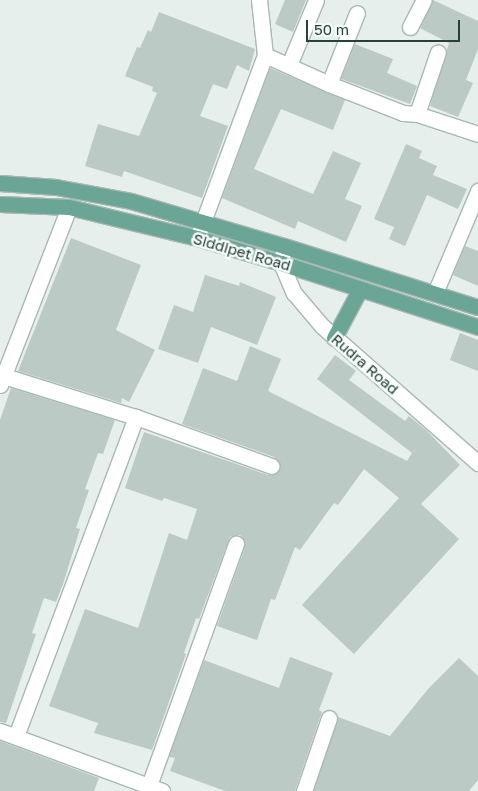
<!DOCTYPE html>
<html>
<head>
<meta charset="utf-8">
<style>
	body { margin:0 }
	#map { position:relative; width:478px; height:791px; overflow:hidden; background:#e6efeb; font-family:"Golos Text",sans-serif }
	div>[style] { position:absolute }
	.building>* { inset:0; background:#bbcac4 }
	.roads { filter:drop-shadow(1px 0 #a8b8b2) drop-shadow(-1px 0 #a8b8b2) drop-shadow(0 1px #a8b8b2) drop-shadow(0 -1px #a8b8b2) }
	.minor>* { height:15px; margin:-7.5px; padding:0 7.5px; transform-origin:7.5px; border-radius:7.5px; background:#fff }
	.secondary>* { height:15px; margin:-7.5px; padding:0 7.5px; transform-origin:7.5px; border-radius:7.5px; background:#fff }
	.primary>* { height:15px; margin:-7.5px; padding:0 7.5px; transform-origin:7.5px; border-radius:7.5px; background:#6aa596 }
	span { translate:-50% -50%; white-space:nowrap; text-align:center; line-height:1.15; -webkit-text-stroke:5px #f7fbf9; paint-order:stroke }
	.street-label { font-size:15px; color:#24423a }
	.scale { position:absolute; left:306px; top:20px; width:154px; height:22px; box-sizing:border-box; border:2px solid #24423a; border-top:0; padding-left:6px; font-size:15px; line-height:18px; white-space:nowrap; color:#24423a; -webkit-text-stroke:4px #f7fbf9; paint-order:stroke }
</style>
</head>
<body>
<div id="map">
	<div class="building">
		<div style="clip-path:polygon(285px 0,306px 0,293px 32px,275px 24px)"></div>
		<div style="clip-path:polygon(433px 0,478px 21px,478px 49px,466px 80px,473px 83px,458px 117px,430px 106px,449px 43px,420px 28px)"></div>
		<div style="clip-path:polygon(159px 12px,255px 49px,249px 71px,237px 65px,227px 89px,213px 84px,200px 116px,228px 126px,202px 198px,124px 171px,122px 177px,85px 166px,98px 124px,139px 136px,157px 93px,152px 91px,153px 87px,125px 76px,137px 47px,140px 48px,148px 30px,151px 32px)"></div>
		<div style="clip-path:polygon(355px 44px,393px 59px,387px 73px,417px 86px,410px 104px,341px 79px)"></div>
		<div style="clip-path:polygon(270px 68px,345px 100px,333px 130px,281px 109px,254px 169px,313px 194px,333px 151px,361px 163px,345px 199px,362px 206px,346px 242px,298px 221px,295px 229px,222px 198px)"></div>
		<div style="clip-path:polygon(406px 144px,422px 151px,419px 158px,437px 166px,433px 175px,467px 189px,458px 209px,427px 195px,405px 246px,389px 239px,394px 227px,374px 219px)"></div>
		<div style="clip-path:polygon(71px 238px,141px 265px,116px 330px,155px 350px,129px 402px,122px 398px,121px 403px,18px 371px)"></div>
		<div style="clip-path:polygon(465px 246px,478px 251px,478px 286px,453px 275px)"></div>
		<div style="clip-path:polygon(205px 275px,239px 286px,240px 282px,276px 297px,257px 345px,211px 327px,198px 363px,158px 349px,174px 305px,193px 312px)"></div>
		<div style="clip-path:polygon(460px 333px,478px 340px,478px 371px,450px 360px)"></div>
		<div style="clip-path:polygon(250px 346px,281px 359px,268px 391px,407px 461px,412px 453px,317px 379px,335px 355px,356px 371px,349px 380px,405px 421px,409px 416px,427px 431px,460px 465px,421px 504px,459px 539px,354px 654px,302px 605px,399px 498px,364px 469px,338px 505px,334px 503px,300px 550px,295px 547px,275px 600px,271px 599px,257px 640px,217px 626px,245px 547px,243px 538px,240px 535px,230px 537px,199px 619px,196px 618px,184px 653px,186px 654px,152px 750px,94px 733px,98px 723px,49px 706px,85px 609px,138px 628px,169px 533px,187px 540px,197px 509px,164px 498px,162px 501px,125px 488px,144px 432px,268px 475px,273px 475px,280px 470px,280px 464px,274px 457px,182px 424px,203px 368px,237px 381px)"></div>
		<div style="clip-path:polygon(11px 388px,115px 420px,103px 454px,98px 453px,85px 489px,89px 490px,76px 528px,80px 529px,63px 584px,56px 602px,44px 598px,32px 633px,36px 634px,6px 723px,0 722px,0 420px)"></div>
		<div style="clip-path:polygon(290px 657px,333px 673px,319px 710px,322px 712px,295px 791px,225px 791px,170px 771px,175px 758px,169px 757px,204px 660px,279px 688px)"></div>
		<div style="clip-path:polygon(459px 658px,478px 676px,478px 780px,469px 791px,314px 791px,338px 717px,390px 736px,428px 689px)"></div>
		<div style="clip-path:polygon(0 741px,99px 778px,94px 791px,0 791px)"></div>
	</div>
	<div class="roads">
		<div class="minor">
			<div style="left:410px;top:27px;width:30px;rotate:-63deg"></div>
			<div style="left:265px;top:55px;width:70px;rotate:24.4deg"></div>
			<div style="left:329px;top:84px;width:79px;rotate:21.4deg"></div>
			<div style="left:403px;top:113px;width:14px;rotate:4deg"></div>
			<div style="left:417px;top:114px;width:64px;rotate:18.2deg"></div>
			<div style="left:289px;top:65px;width:70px;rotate:-67.4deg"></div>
			<div style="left:329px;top:84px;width:76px;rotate:-68.5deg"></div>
			<div style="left:417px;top:114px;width:65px;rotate:-71.3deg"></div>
			<div style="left:197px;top:238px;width:195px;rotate:-69.6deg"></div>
			<div style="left:265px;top:55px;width:55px;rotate:-96.2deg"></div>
			<div style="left:435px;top:293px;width:111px;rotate:-67.1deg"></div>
			<div style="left:4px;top:376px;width:138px;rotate:17.3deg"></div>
			<div style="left:136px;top:417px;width:144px;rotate:19.9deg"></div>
			<div style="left:0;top:385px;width:191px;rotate:-68.8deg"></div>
			<div style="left:0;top:731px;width:173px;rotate:20.3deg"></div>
			<div style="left:16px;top:736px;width:341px;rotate:-69.4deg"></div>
			<div style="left:147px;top:791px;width:263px;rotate:-70.2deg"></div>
			<div style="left:304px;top:791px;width:77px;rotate:-71.1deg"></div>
		</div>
		<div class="secondary">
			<div style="left:283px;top:252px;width:11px;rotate:100deg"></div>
			<div style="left:281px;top:263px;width:33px;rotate:67deg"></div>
			<div style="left:294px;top:293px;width:43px;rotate:49.7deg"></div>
			<div style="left:322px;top:326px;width:208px;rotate:41.3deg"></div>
		</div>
		<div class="primary">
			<div style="left:0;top:183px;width:56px;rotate:4.1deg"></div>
			<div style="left:56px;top:187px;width:76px;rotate:10.6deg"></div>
			<div style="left:131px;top:201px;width:159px;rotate:16.4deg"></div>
			<div style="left:284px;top:246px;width:203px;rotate:17.5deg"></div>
			<div style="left:0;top:204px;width:69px;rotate:2.5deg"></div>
			<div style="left:69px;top:207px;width:132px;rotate:13.6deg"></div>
			<div style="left:197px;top:238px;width:88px;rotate:16.6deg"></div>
			<div style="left:281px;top:263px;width:207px;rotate:18deg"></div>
			<div style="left:334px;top:338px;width:55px;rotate:-62deg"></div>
		</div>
	</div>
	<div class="street-label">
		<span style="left:242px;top:252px;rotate:16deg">Siddipet Road</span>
		<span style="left:365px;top:364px;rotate:41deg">Rudra Road</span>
	</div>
	<div class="scale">50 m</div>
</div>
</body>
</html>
